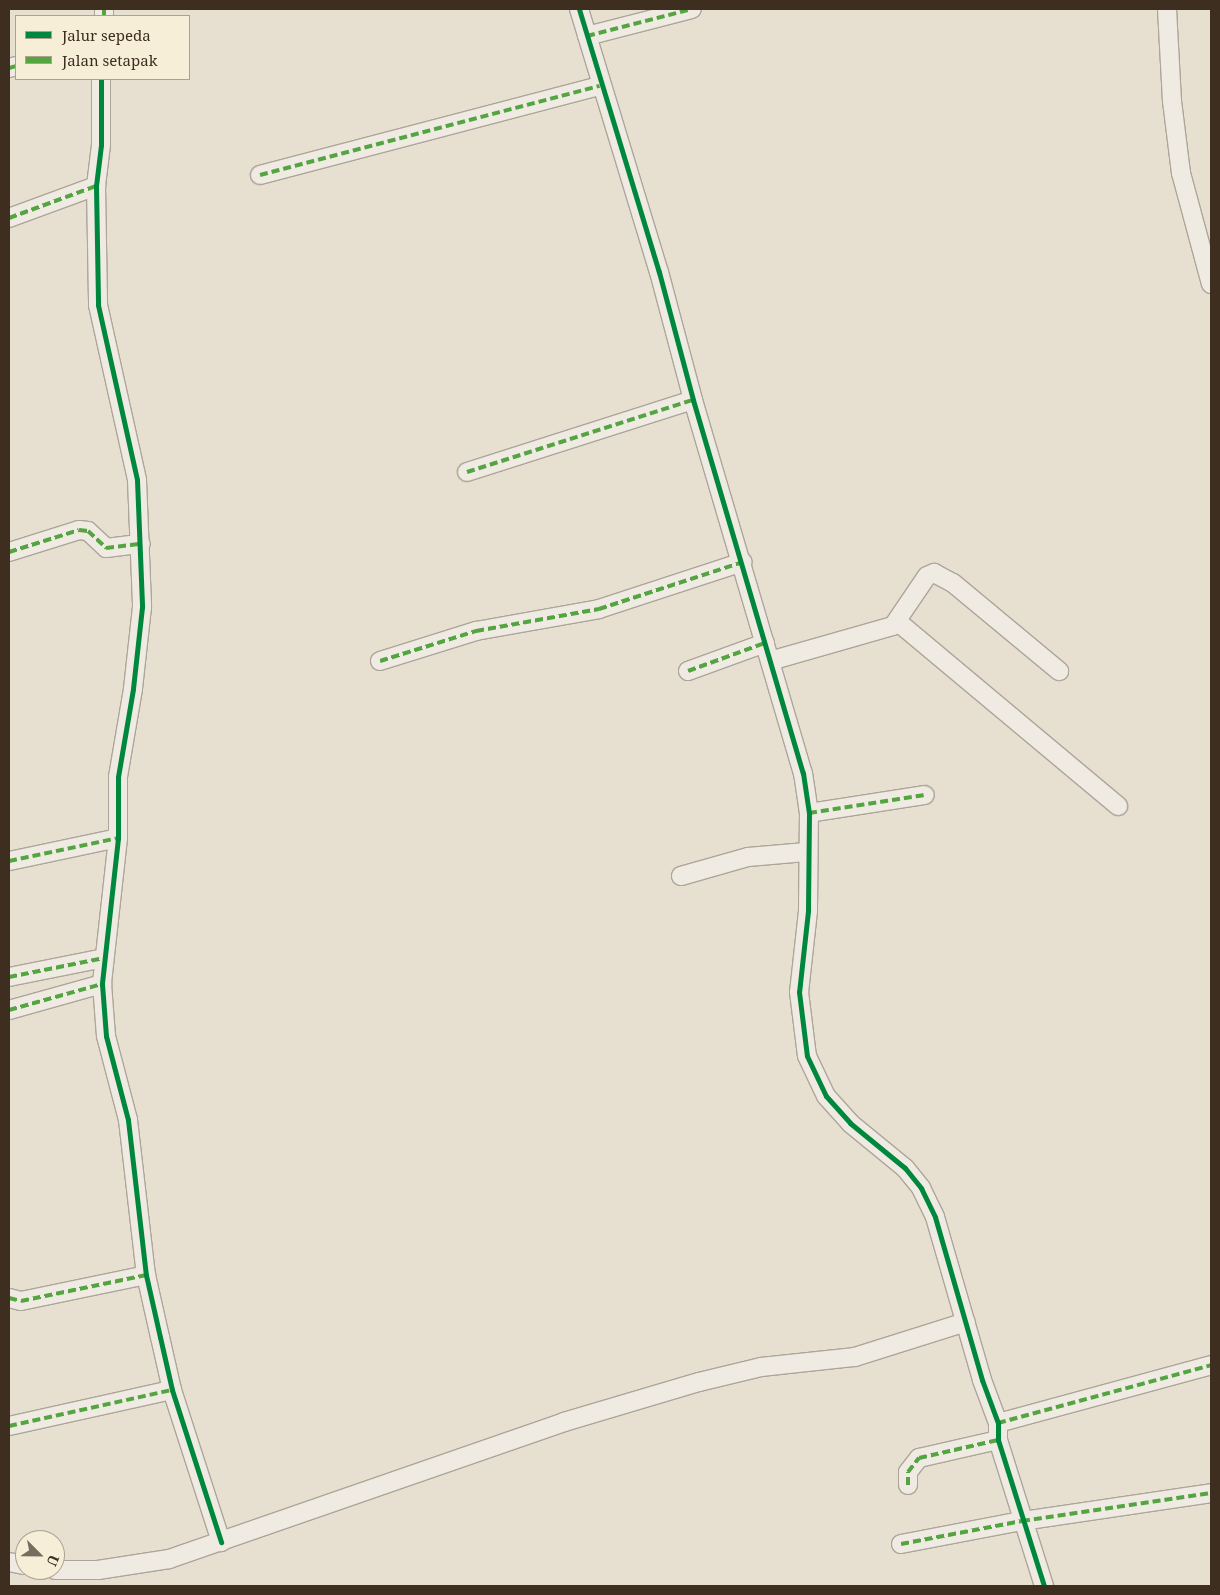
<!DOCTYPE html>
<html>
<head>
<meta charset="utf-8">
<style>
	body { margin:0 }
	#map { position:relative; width:1220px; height:1595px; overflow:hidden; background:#e7e0d1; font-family:"Noto Serif",serif }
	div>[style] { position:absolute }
	.roads { filter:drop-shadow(1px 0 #ada599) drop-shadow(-1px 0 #ada599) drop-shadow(0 1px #ada599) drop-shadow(0 -1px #ada599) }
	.minor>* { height:18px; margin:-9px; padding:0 9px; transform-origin:9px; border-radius:9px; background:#efebe3 }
	.quiet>* { height:4px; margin-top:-2px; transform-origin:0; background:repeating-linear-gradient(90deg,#54a441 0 8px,transparent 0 12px) }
	.cycleway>* { height:5px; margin:-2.5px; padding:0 2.5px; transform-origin:2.5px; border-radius:2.5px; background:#00873e }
	span { translate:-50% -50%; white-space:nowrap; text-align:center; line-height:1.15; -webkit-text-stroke:4px #f7eed8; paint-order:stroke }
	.frame { position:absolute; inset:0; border:10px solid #3d2e20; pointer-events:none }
	.legend { position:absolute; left:15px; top:15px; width:175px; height:65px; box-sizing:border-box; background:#f7eed8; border:1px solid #ada18e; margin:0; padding:6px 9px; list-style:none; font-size:15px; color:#3d2e20 }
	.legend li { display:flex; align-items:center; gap:10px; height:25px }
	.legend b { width:25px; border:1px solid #ada18e }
	.north { position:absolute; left:15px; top:1530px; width:50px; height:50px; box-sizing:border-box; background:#f7eed8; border:1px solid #ada18e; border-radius:50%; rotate:113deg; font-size:14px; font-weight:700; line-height:20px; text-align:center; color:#3d2e20 }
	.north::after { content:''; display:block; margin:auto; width:18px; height:22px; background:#786c5e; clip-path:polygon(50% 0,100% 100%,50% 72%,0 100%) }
</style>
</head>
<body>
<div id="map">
	<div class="roads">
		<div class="minor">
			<div style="left:579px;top:9px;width:275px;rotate:73.1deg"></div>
			<div style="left:659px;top:272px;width:132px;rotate:75.1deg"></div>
			<div style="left:693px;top:400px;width:389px;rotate:73.6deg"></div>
			<div style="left:803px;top:773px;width:40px;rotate:81.5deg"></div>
			<div style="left:809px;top:813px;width:98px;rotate:90.6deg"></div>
			<div style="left:808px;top:911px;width:81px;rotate:96.3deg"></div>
			<div style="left:799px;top:992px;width:64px;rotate:82.9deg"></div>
			<div style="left:807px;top:1056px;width:44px;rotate:64.6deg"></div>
			<div style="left:826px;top:1096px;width:36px;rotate:48deg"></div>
			<div style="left:850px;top:1123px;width:71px;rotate:39.3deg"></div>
			<div style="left:905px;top:1168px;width:26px;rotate:51deg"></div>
			<div style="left:921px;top:1188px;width:32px;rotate:64deg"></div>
			<div style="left:935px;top:1217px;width:170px;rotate:73.9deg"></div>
			<div style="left:982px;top:1380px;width:46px;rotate:69.6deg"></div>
			<div style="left:998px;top:1423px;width:17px;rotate:90deg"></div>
			<div style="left:998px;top:1440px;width:153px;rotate:72.5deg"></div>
			<div style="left:1167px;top:9px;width:92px;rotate:86.9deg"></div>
			<div style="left:1172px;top:101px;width:73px;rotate:82.9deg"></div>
			<div style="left:1181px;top:173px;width:115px;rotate:74.9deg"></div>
			<div style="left:104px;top:16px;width:7px;rotate:-90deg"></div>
			<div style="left:587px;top:36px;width:108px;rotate:-14.4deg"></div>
			<div style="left:9px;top:68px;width:7px;rotate:-16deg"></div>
			<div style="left:101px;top:79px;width:66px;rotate:90deg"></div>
			<div style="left:101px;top:145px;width:41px;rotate:97deg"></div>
			<div style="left:96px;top:186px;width:119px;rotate:89deg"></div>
			<div style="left:98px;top:305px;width:179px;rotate:77.4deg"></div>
			<div style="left:137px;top:480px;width:127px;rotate:87.7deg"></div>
			<div style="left:142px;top:607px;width:82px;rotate:96.3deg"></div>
			<div style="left:133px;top:689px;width:89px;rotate:99.7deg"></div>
			<div style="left:118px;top:777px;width:61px;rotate:90deg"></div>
			<div style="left:118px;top:838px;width:147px;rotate:96.3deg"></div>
			<div style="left:102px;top:984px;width:52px;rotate:85.6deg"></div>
			<div style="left:106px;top:1036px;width:87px;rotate:75.3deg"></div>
			<div style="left:128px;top:1120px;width:156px;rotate:83.4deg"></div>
			<div style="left:146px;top:1275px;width:64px;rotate:77.3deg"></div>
			<div style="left:160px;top:1337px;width:54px;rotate:77.2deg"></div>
			<div style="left:172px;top:1390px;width:160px;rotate:72.1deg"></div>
			<div style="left:260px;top:175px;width:351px;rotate:-14.7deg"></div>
			<div style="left:9px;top:218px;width:93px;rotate:-20.2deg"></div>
			<div style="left:467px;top:472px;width:237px;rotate:-17.7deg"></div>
			<div style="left:9px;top:552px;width:73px;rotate:-17.4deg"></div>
			<div style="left:79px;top:530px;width:9px;rotate:6deg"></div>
			<div style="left:88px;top:531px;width:25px;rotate:43deg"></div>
			<div style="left:106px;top:548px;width:35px;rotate:-7deg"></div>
			<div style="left:898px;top:622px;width:287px;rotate:39.9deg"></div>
			<div style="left:380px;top:661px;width:101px;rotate:-17.4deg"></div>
			<div style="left:476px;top:631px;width:125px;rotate:-10.1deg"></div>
			<div style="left:599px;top:609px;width:151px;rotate:-18.1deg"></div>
			<div style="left:770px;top:661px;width:128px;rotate:-15.9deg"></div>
			<div style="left:893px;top:626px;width:60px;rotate:-55.8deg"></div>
			<div style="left:927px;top:576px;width:8px;rotate:-23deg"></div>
			<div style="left:934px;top:573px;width:21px;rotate:28deg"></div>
			<div style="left:953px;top:583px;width:138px;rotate:39.7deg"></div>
			<div style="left:688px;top:671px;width:82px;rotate:-20deg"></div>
			<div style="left:809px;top:813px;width:117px;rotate:-8.8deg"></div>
			<div style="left:9px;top:861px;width:111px;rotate:-11.9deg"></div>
			<div style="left:681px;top:876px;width:70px;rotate:-15.8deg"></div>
			<div style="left:748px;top:857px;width:58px;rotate:-4.9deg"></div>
			<div style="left:9px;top:977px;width:97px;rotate:-11.3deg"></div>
			<div style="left:9px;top:1010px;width:97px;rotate:-15.6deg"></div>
			<div style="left:9px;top:1298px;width:12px;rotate:14deg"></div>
			<div style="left:21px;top:1301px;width:128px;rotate:-11.7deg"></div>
			<div style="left:998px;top:1423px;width:221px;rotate:-15.2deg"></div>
			<div style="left:9px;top:1426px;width:167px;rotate:-12.5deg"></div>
			<div style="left:908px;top:1485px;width:13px;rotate:-90deg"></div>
			<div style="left:908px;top:1472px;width:18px;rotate:-52deg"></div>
			<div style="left:919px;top:1458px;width:81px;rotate:-12.8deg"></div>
			<div style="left:901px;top:1544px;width:123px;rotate:-10.8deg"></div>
			<div style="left:1022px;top:1521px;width:191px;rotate:-8.4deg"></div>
			<div style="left:9px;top:1562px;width:16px;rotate:11deg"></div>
			<div style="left:55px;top:1570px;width:43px"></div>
			<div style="left:98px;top:1570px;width:72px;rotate:-8.8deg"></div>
			<div style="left:169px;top:1559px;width:418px;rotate:-19.1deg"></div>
			<div style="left:564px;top:1422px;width:141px;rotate:-16.5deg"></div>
			<div style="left:699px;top:1382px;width:64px;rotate:-13.6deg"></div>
			<div style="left:761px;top:1367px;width:95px;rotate:-6.1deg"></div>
			<div style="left:855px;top:1357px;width:116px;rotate:-17.5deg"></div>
		</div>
	</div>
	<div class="quiet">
		<div style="left:104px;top:16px;width:7px;rotate:-90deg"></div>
		<div style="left:587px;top:36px;width:108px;rotate:-14.4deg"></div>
		<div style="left:9px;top:68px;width:7px;rotate:-16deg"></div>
		<div style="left:260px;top:175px;width:351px;rotate:-14.7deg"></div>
		<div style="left:9px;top:218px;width:93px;rotate:-20.2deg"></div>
		<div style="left:467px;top:472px;width:237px;rotate:-17.7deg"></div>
		<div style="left:9px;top:552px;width:73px;rotate:-17.4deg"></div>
		<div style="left:79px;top:530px;width:9px;rotate:6deg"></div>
		<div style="left:88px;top:531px;width:25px;rotate:43deg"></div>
		<div style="left:106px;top:548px;width:35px;rotate:-7deg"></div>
		<div style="left:380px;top:661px;width:101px;rotate:-17.4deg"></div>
		<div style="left:476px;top:631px;width:125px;rotate:-10.1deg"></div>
		<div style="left:599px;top:609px;width:151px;rotate:-18.1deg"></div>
		<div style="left:688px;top:671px;width:82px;rotate:-20deg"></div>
		<div style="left:809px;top:813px;width:117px;rotate:-8.8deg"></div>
		<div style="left:9px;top:861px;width:111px;rotate:-11.9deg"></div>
		<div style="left:9px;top:977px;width:97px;rotate:-11.3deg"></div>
		<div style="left:9px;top:1010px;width:97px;rotate:-15.6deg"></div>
		<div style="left:9px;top:1298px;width:12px;rotate:14deg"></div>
		<div style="left:21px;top:1301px;width:128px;rotate:-11.7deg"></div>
		<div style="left:998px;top:1423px;width:221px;rotate:-15.2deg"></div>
		<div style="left:9px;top:1426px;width:167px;rotate:-12.5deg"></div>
		<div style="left:908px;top:1485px;width:13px;rotate:-90deg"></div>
		<div style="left:908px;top:1472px;width:18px;rotate:-52deg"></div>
		<div style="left:919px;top:1458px;width:81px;rotate:-12.8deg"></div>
		<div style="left:901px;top:1544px;width:123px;rotate:-10.8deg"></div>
		<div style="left:1022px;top:1521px;width:191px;rotate:-8.4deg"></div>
	</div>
	<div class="cycleway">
		<div style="left:579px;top:9px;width:275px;rotate:73.1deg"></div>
		<div style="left:659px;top:272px;width:132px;rotate:75.1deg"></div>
		<div style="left:693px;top:400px;width:389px;rotate:73.6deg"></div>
		<div style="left:803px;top:773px;width:40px;rotate:81.5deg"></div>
		<div style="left:809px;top:813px;width:98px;rotate:90.6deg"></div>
		<div style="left:808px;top:911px;width:81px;rotate:96.3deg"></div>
		<div style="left:799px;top:992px;width:64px;rotate:82.9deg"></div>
		<div style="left:807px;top:1056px;width:44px;rotate:64.6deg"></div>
		<div style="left:826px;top:1096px;width:36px;rotate:48deg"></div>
		<div style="left:850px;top:1123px;width:71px;rotate:39.3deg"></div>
		<div style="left:905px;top:1168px;width:26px;rotate:51deg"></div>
		<div style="left:921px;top:1188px;width:32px;rotate:64deg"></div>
		<div style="left:935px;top:1217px;width:170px;rotate:73.9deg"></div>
		<div style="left:982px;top:1380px;width:46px;rotate:69.6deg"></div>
		<div style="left:998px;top:1423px;width:17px;rotate:90deg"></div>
		<div style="left:998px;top:1440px;width:153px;rotate:72.5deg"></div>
		<div style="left:101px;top:79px;width:66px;rotate:90deg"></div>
		<div style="left:101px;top:145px;width:41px;rotate:97deg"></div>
		<div style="left:96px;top:186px;width:119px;rotate:89deg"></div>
		<div style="left:98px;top:305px;width:179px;rotate:77.4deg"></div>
		<div style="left:137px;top:480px;width:127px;rotate:87.7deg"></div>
		<div style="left:142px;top:607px;width:82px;rotate:96.3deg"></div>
		<div style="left:133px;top:689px;width:89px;rotate:99.7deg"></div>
		<div style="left:118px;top:777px;width:61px;rotate:90deg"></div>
		<div style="left:118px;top:838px;width:147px;rotate:96.3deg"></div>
		<div style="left:102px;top:984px;width:52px;rotate:85.6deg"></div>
		<div style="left:106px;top:1036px;width:87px;rotate:75.3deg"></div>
		<div style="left:128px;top:1120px;width:156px;rotate:83.4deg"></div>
		<div style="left:146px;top:1275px;width:64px;rotate:77.3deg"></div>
		<div style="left:160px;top:1337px;width:54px;rotate:77.2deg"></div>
		<div style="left:172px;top:1390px;width:160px;rotate:72.1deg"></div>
	</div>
	<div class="frame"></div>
	<ul class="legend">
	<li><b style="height:6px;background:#00873e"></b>Jalur sepeda</li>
	<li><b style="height:6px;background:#54a441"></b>Jalan setapak</li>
	</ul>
	<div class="north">U</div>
</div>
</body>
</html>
